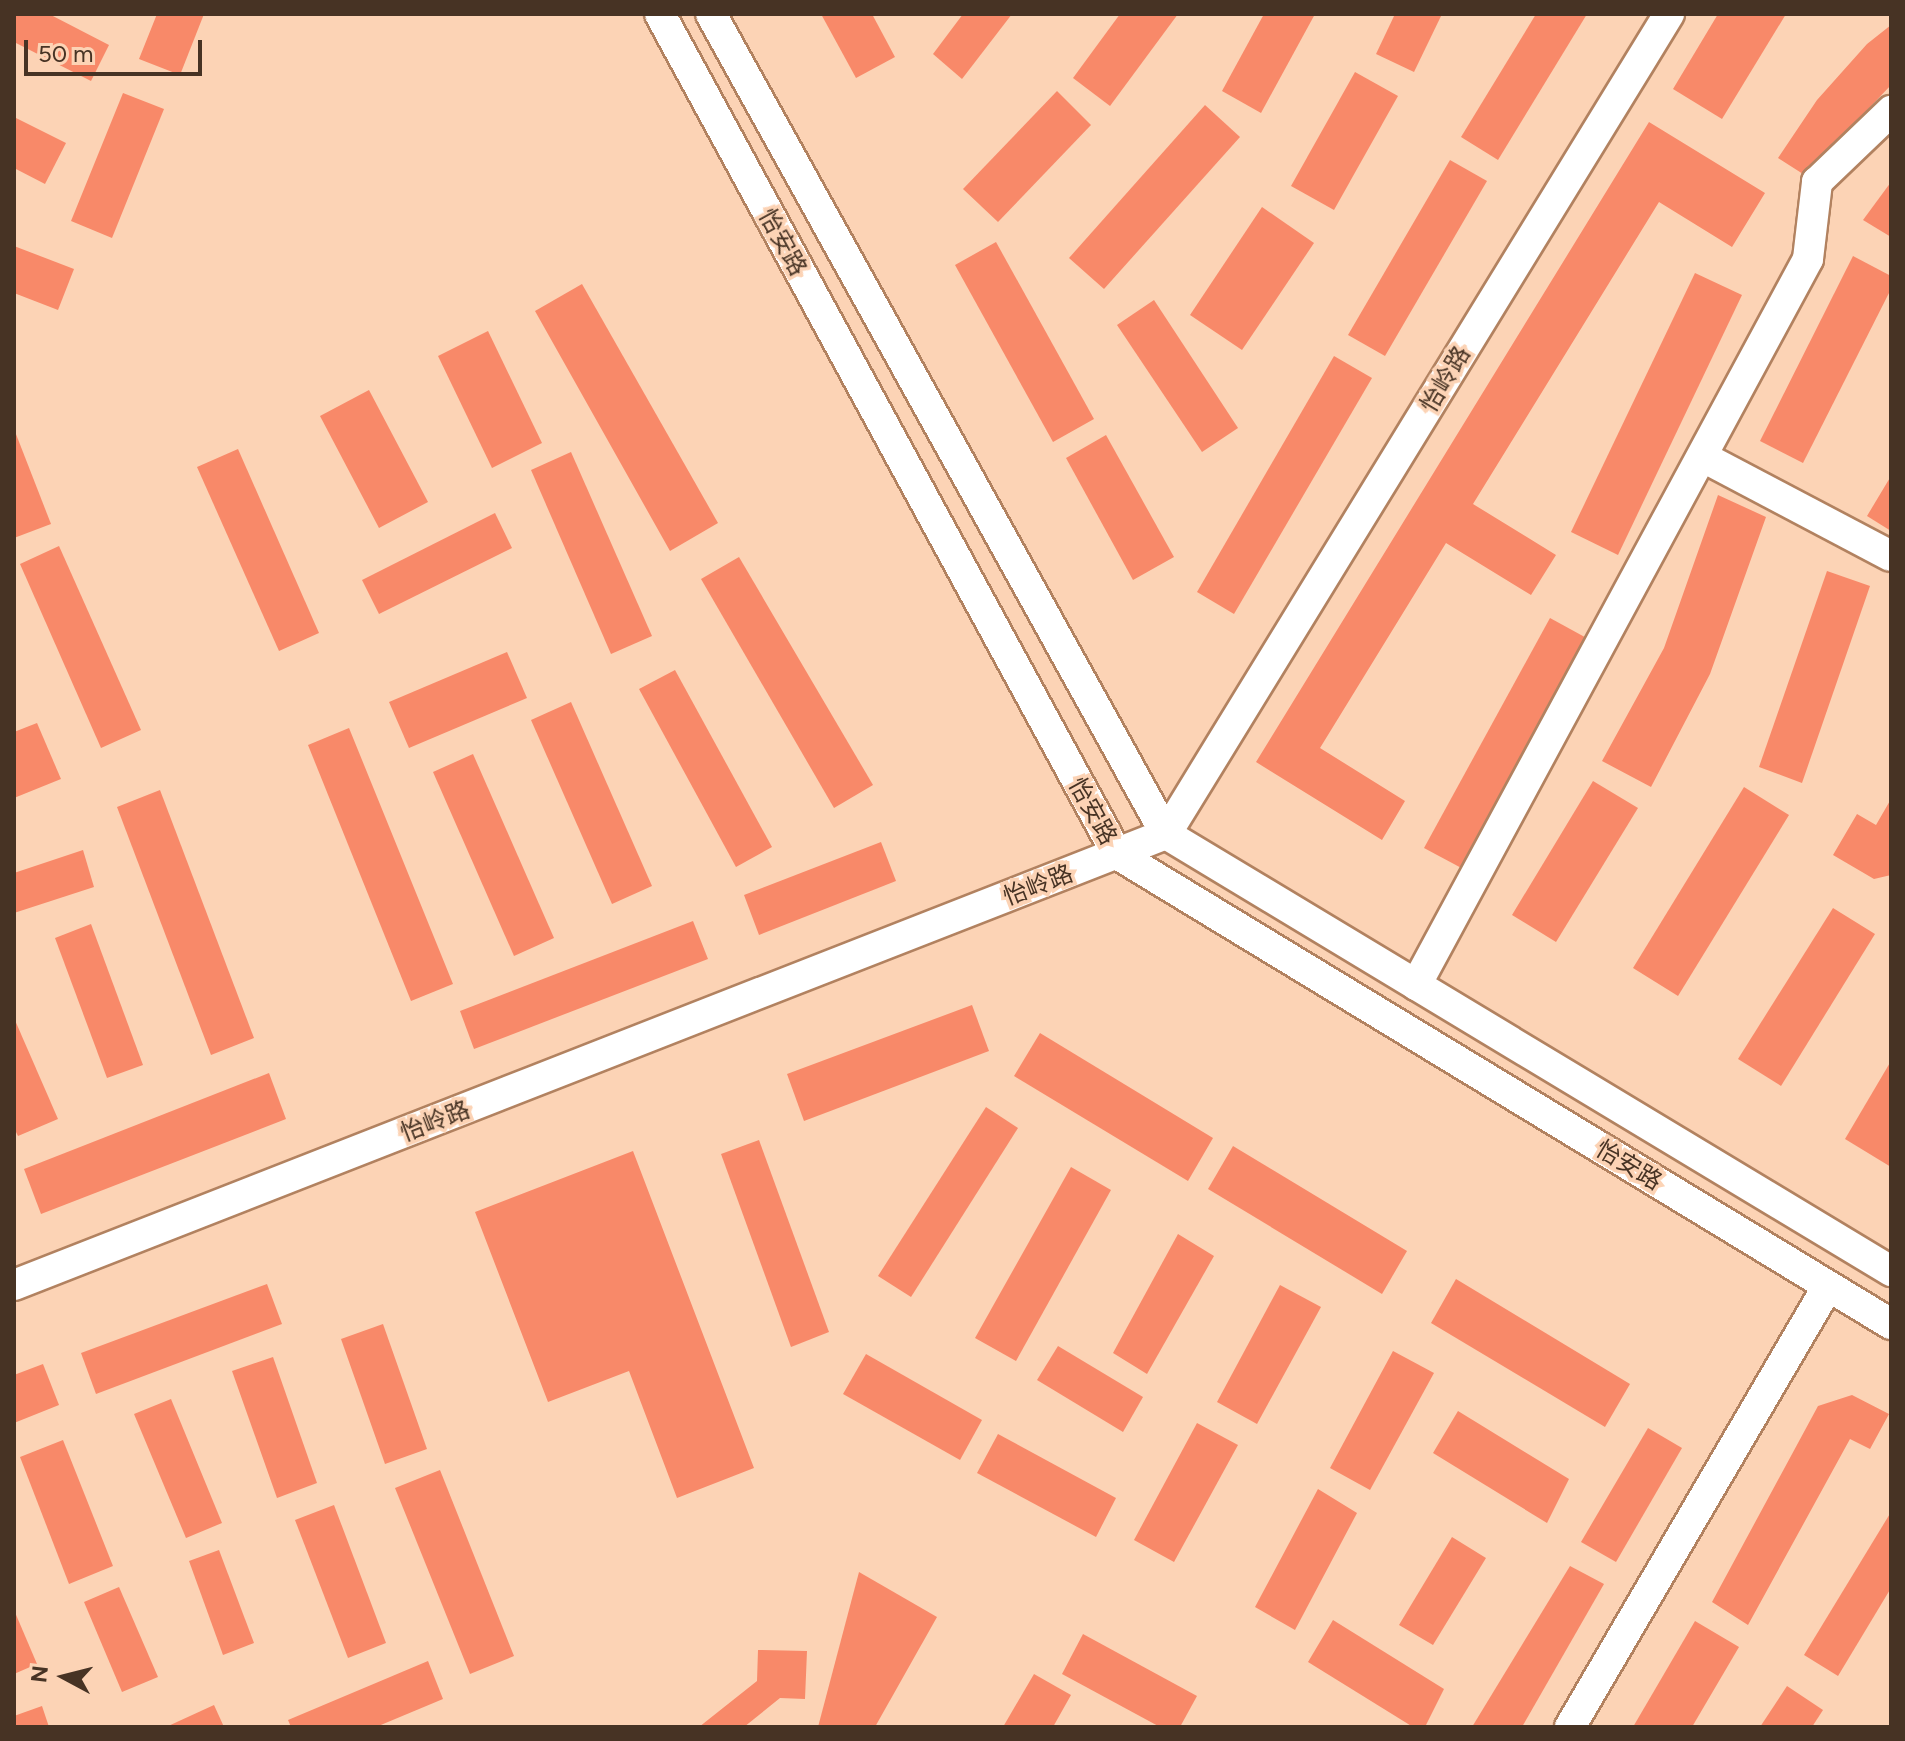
<!DOCTYPE html>
<html>
<head>
<meta charset="utf-8">
<style>
	body { margin:0 }
	#map { position:relative; width:1905px; height:1741px; overflow:hidden; background:#fcd3b5; font-family:Figtree,"Noto Sans SC",sans-serif }
	div>[style] { position:absolute }
	.building>* { inset:0; background:#f88969 }
	.roads { filter:drop-shadow(2px 0 #b28260) drop-shadow(-2px 0 #b28260) drop-shadow(0 2px #b28260) drop-shadow(0 -2px #b28260) }
	.minor>* { height:30px; margin:-15px; padding:0 15px; transform-origin:15px; border-radius:15px; background:#fff }
	span { translate:-50% -50%; white-space:nowrap; text-align:center; line-height:1.15; -webkit-text-stroke:7px #fcd3b5; paint-order:stroke }
	.street-label { font-size:24px; color:#473324 }
	.frame { position:absolute; inset:0; border:16px solid #473324; pointer-events:none }
	.north { position:absolute; left:24px; top:1637px; width:80px; height:80px; -webkit-text-stroke:6px #fcd3b5; paint-order:stroke; rotate:277deg; font-size:22px; font-weight:700; line-height:32px; text-align:center; color:#473324 }
	.north::after { content:''; display:block; margin:auto; width:28px; height:36px; background:#473324; clip-path:polygon(50% 0,100% 100%,50% 72%,0 100%) }
	.scale { position:absolute; left:24px; top:40px; width:178px; height:36px; box-sizing:border-box; border:4px solid #473324; border-top:0; padding-left:10px; font-size:24px; line-height:28px; white-space:nowrap; color:#473324; -webkit-text-stroke:6px #fcd3b5; paint-order:stroke }
</style>
</head>
<body>
<div id="map">
	<div class="building">
		<div style="clip-path:polygon(14px 14px,49px 14px,109px 45px,91px 81px,14px 42px)"></div>
		<div style="clip-path:polygon(157px 14px,204px 14px,180px 75px,139px 59px)"></div>
		<div style="clip-path:polygon(821px 14px,872px 14px,895px 57px,856px 78px)"></div>
		<div style="clip-path:polygon(963px 14px,1012px 14px,962px 79px,933px 54px)"></div>
		<div style="clip-path:polygon(1120px 14px,1178px 14px,1110px 106px,1073px 78px)"></div>
		<div style="clip-path:polygon(1264px 14px,1315px 14px,1261px 113px,1222px 91px)"></div>
		<div style="clip-path:polygon(1395px 14px,1442px 14px,1414px 72px,1376px 54px)"></div>
		<div style="clip-path:polygon(1536px 14px,1587px 14px,1498px 160px,1461px 137px)"></div>
		<div style="clip-path:polygon(1718px 14px,1786px 14px,1722px 119px,1673px 89px)"></div>
		<div style="clip-path:polygon(1891px 25px,1891px 85px,1851px 127px,1814px 181px,1778px 158px,1817px 100px,1867px 44px)"></div>
		<div style="clip-path:polygon(1355px 72px,1398px 96px,1334px 210px,1291px 186px)"></div>
		<div style="clip-path:polygon(1057px 91px,1091px 125px,998px 222px,963px 189px)"></div>
		<div style="clip-path:polygon(123px 93px,164px 109px,112px 238px,71px 221px)"></div>
		<div style="clip-path:polygon(1205px 105px,1240px 137px,1104px 289px,1069px 258px)"></div>
		<div style="clip-path:polygon(14px 117px,66px 143px,45px 184px,14px 168px)"></div>
		<div style="clip-path:polygon(1649px 122px,1765px 193px,1732px 247px,1659px 202px,1473px 504px,1556px 555px,1531px 595px,1446px 543px,1320px 748px,1405px 801px,1382px 840px,1256px 762px)"></div>
		<div style="clip-path:polygon(1450px 160px,1487px 181px,1385px 356px,1348px 335px)"></div>
		<div style="clip-path:polygon(1891px 182px,1891px 237px,1863px 220px)"></div>
		<div style="clip-path:polygon(1262px 207px,1314px 243px,1242px 350px,1190px 315px)"></div>
		<div style="clip-path:polygon(996px 242px,1094px 419px,1053px 442px,955px 265px)"></div>
		<div style="clip-path:polygon(14px 246px,74px 269px,58px 310px,14px 293px)"></div>
		<div style="clip-path:polygon(1853px 256px,1891px 276px,1891px 289px,1803px 463px,1760px 441px)"></div>
		<div style="clip-path:polygon(1695px 273px,1742px 295px,1618px 555px,1571px 532px)"></div>
		<div style="clip-path:polygon(582px 284px,718px 523px,670px 551px,535px 311px)"></div>
		<div style="clip-path:polygon(1154px 300px,1238px 428px,1202px 452px,1117px 325px)"></div>
		<div style="clip-path:polygon(488px 331px,542px 443px,492px 468px,438px 356px)"></div>
		<div style="clip-path:polygon(1334px 356px,1372px 378px,1234px 614px,1197px 592px)"></div>
		<div style="clip-path:polygon(369px 390px,428px 502px,379px 528px,320px 416px)"></div>
		<div style="clip-path:polygon(14px 429px,51px 524px,14px 538px)"></div>
		<div style="clip-path:polygon(1106px 435px,1174px 557px,1133px 580px,1066px 458px)"></div>
		<div style="clip-path:polygon(238px 449px,319px 633px,279px 651px,197px 467px)"></div>
		<div style="clip-path:polygon(571px 452px,652px 636px,611px 654px,531px 470px)"></div>
		<div style="clip-path:polygon(1891px 476px,1891px 531px,1867px 516px)"></div>
		<div style="clip-path:polygon(1718px 495px,1766px 517px,1710px 674px,1651px 787px,1602px 761px,1664px 648px)"></div>
		<div style="clip-path:polygon(495px 513px,512px 548px,379px 614px,362px 580px)"></div>
		<div style="clip-path:polygon(59px 546px,141px 730px,101px 748px,20px 564px)"></div>
		<div style="clip-path:polygon(739px 557px,873px 785px,834px 808px,701px 579px)"></div>
		<div style="clip-path:polygon(1827px 571px,1870px 586px,1802px 783px,1759px 767px)"></div>
		<div style="clip-path:polygon(1550px 618px,1592px 641px,1467px 871px,1424px 848px)"></div>
		<div style="clip-path:polygon(507px 652px,527px 698px,409px 748px,389px 702px)"></div>
		<div style="clip-path:polygon(675px 670px,772px 847px,736px 867px,639px 689px)"></div>
		<div style="clip-path:polygon(571px 702px,652px 886px,612px 904px,531px 720px)"></div>
		<div style="clip-path:polygon(37px 723px,61px 779px,14px 798px,14px 732px)"></div>
		<div style="clip-path:polygon(349px 728px,453px 984px,411px 1001px,308px 745px)"></div>
		<div style="clip-path:polygon(473px 754px,554px 938px,514px 956px,433px 772px)"></div>
		<div style="clip-path:polygon(1593px 781px,1638px 808px,1556px 942px,1512px 915px)"></div>
		<div style="clip-path:polygon(1744px 787px,1789px 815px,1678px 996px,1633px 968px)"></div>
		<div style="clip-path:polygon(160px 790px,254px 1038px,211px 1055px,117px 807px)"></div>
		<div style="clip-path:polygon(1891px 799px,1891px 875px,1874px 879px,1833px 855px,1857px 814px,1876px 825px)"></div>
		<div style="clip-path:polygon(881px 842px,896px 881px,759px 935px,744px 895px)"></div>
		<div style="clip-path:polygon(83px 850px,94px 887px,14px 913px,14px 873px)"></div>
		<div style="clip-path:polygon(1833px 908px,1875px 934px,1781px 1086px,1738px 1059px)"></div>
		<div style="clip-path:polygon(693px 921px,708px 959px,474px 1049px,460px 1011px)"></div>
		<div style="clip-path:polygon(91px 924px,143px 1065px,107px 1078px,55px 938px)"></div>
		<div style="clip-path:polygon(972px 1005px,989px 1051px,804px 1121px,787px 1074px)"></div>
		<div style="clip-path:polygon(14px 1018px,58px 1119px,18px 1136px,14px 1128px)"></div>
		<div style="clip-path:polygon(1040px 1033px,1213px 1138px,1188px 1181px,1014px 1076px)"></div>
		<div style="clip-path:polygon(1891px 1061px,1891px 1167px,1845px 1139px)"></div>
		<div style="clip-path:polygon(269px 1073px,286px 1119px,41px 1214px,24px 1169px)"></div>
		<div style="clip-path:polygon(986px 1107px,1018px 1128px,911px 1297px,878px 1276px)"></div>
		<div style="clip-path:polygon(759px 1140px,829px 1332px,791px 1347px,721px 1154px)"></div>
		<div style="clip-path:polygon(1233px 1146px,1407px 1251px,1382px 1294px,1208px 1189px)"></div>
		<div style="clip-path:polygon(633px 1151px,754px 1468px,677px 1498px,629px 1371px,548px 1402px,475px 1212px)"></div>
		<div style="clip-path:polygon(1071px 1167px,1111px 1190px,1016px 1361px,975px 1338px)"></div>
		<div style="clip-path:polygon(1178px 1234px,1214px 1256px,1147px 1374px,1113px 1353px)"></div>
		<div style="clip-path:polygon(1456px 1279px,1630px 1384px,1605px 1427px,1431px 1323px)"></div>
		<div style="clip-path:polygon(267px 1284px,282px 1324px,96px 1394px,81px 1353px)"></div>
		<div style="clip-path:polygon(1280px 1285px,1321px 1307px,1257px 1424px,1217px 1402px)"></div>
		<div style="clip-path:polygon(383px 1324px,427px 1449px,385px 1464px,341px 1339px)"></div>
		<div style="clip-path:polygon(1058px 1346px,1143px 1397px,1123px 1432px,1037px 1380px)"></div>
		<div style="clip-path:polygon(1393px 1351px,1434px 1373px,1370px 1490px,1330px 1468px)"></div>
		<div style="clip-path:polygon(866px 1354px,982px 1420px,960px 1460px,843px 1394px)"></div>
		<div style="clip-path:polygon(273px 1357px,317px 1483px,277px 1498px,232px 1371px)"></div>
		<div style="clip-path:polygon(43px 1364px,59px 1405px,14px 1423px,14px 1375px)"></div>
		<div style="clip-path:polygon(1852px 1395px,1889px 1414px,1870px 1449px,1850px 1439px,1748px 1625px,1712px 1602px,1818px 1406px)"></div>
		<div style="clip-path:polygon(171px 1399px,222px 1523px,186px 1538px,134px 1414px)"></div>
		<div style="clip-path:polygon(1458px 1411px,1569px 1479px,1547px 1523px,1433px 1453px)"></div>
		<div style="clip-path:polygon(1197px 1423px,1238px 1445px,1174px 1562px,1134px 1540px)"></div>
		<div style="clip-path:polygon(1648px 1428px,1682px 1448px,1616px 1562px,1581px 1542px)"></div>
		<div style="clip-path:polygon(998px 1434px,1116px 1498px,1096px 1537px,977px 1473px)"></div>
		<div style="clip-path:polygon(63px 1440px,113px 1566px,69px 1584px,20px 1457px)"></div>
		<div style="clip-path:polygon(440px 1470px,514px 1656px,470px 1674px,395px 1488px)"></div>
		<div style="clip-path:polygon(1318px 1489px,1357px 1513px,1295px 1630px,1255px 1607px)"></div>
		<div style="clip-path:polygon(334px 1505px,386px 1643px,348px 1658px,295px 1520px)"></div>
		<div style="clip-path:polygon(1891px 1512px,1891px 1588px,1838px 1676px,1804px 1655px)"></div>
		<div style="clip-path:polygon(1452px 1537px,1486px 1558px,1433px 1645px,1399px 1625px)"></div>
		<div style="clip-path:polygon(219px 1550px,254px 1643px,223px 1655px,189px 1561px)"></div>
		<div style="clip-path:polygon(1570px 1566px,1604px 1584px,1522px 1727px,1472px 1727px)"></div>
		<div style="clip-path:polygon(859px 1572px,937px 1617px,875px 1727px,818px 1727px)"></div>
		<div style="clip-path:polygon(119px 1587px,158px 1677px,122px 1692px,84px 1602px)"></div>
		<div style="clip-path:polygon(14px 1610px,37px 1664px,14px 1674px)"></div>
		<div style="clip-path:polygon(1333px 1620px,1444px 1689px,1425px 1727px,1413px 1727px,1308px 1662px)"></div>
		<div style="clip-path:polygon(1695px 1621px,1739px 1647px,1692px 1727px,1633px 1727px)"></div>
		<div style="clip-path:polygon(1083px 1634px,1197px 1696px,1180px 1727px,1160px 1727px,1062px 1674px)"></div>
		<div style="clip-path:polygon(758px 1650px,807px 1651px,805px 1699px,780px 1698px,744px 1727px,699px 1727px,757px 1681px)"></div>
		<div style="clip-path:polygon(428px 1661px,443px 1699px,376px 1727px,291px 1727px,288px 1720px)"></div>
		<div style="clip-path:polygon(1034px 1674px,1071px 1695px,1053px 1727px,1003px 1727px)"></div>
		<div style="clip-path:polygon(1787px 1686px,1823px 1710px,1812px 1727px,1760px 1727px)"></div>
		<div style="clip-path:polygon(214px 1705px,224px 1727px,166px 1727px)"></div>
		<div style="clip-path:polygon(42px 1706px,49px 1727px,14px 1727px,14px 1716px)"></div>
	</div>
	<div class="roads">
		<div class="minor">
			<div style="left:660px;top:14px;width:956px;rotate:61.45deg"></div>
			<div style="left:1117px;top:854px;width:906px;rotate:31.27deg"></div>
			<div style="left:711px;top:14px;width:938px;rotate:60.98deg"></div>
			<div style="left:1166px;top:834px;width:847px;rotate:31.08deg"></div>
			<div style="left:1703px;top:457px;width:212px;rotate:27.8deg"></div>
			<div style="left:1416px;top:985px;width:825px;rotate:-61.63deg"></div>
			<div style="left:1808px;top:259px;width:78px;rotate:-83.3deg"></div>
			<div style="left:1817px;top:182px;width:103px;rotate:-43.8deg"></div>
			<div style="left:14px;top:1285px;width:1237px;rotate:-21.38deg"></div>
			<div style="left:1166px;top:834px;width:962px;rotate:-58.47deg"></div>
			<div style="left:1570px;top:1727px;width:511px;rotate:-59.67deg"></div>
		</div>
	</div>
	<div class="street-label">
		<span style="left:783px;top:242px;rotate:61deg">怡安路</span>
		<span style="left:1445px;top:379px;rotate:-59deg">怡岭路</span>
		<span style="left:1093px;top:811px;rotate:61deg">怡安路</span>
		<span style="left:1038px;top:885px;rotate:-21deg">怡岭路</span>
		<span style="left:435px;top:1121px;rotate:-21deg">怡岭路</span>
		<span style="left:1629px;top:1165px;rotate:31deg">怡安路</span>
	</div>
	<div class="frame"></div>
	<div class="north">N</div>
	<div class="scale">50 m</div>
</div>
</body>
</html>
